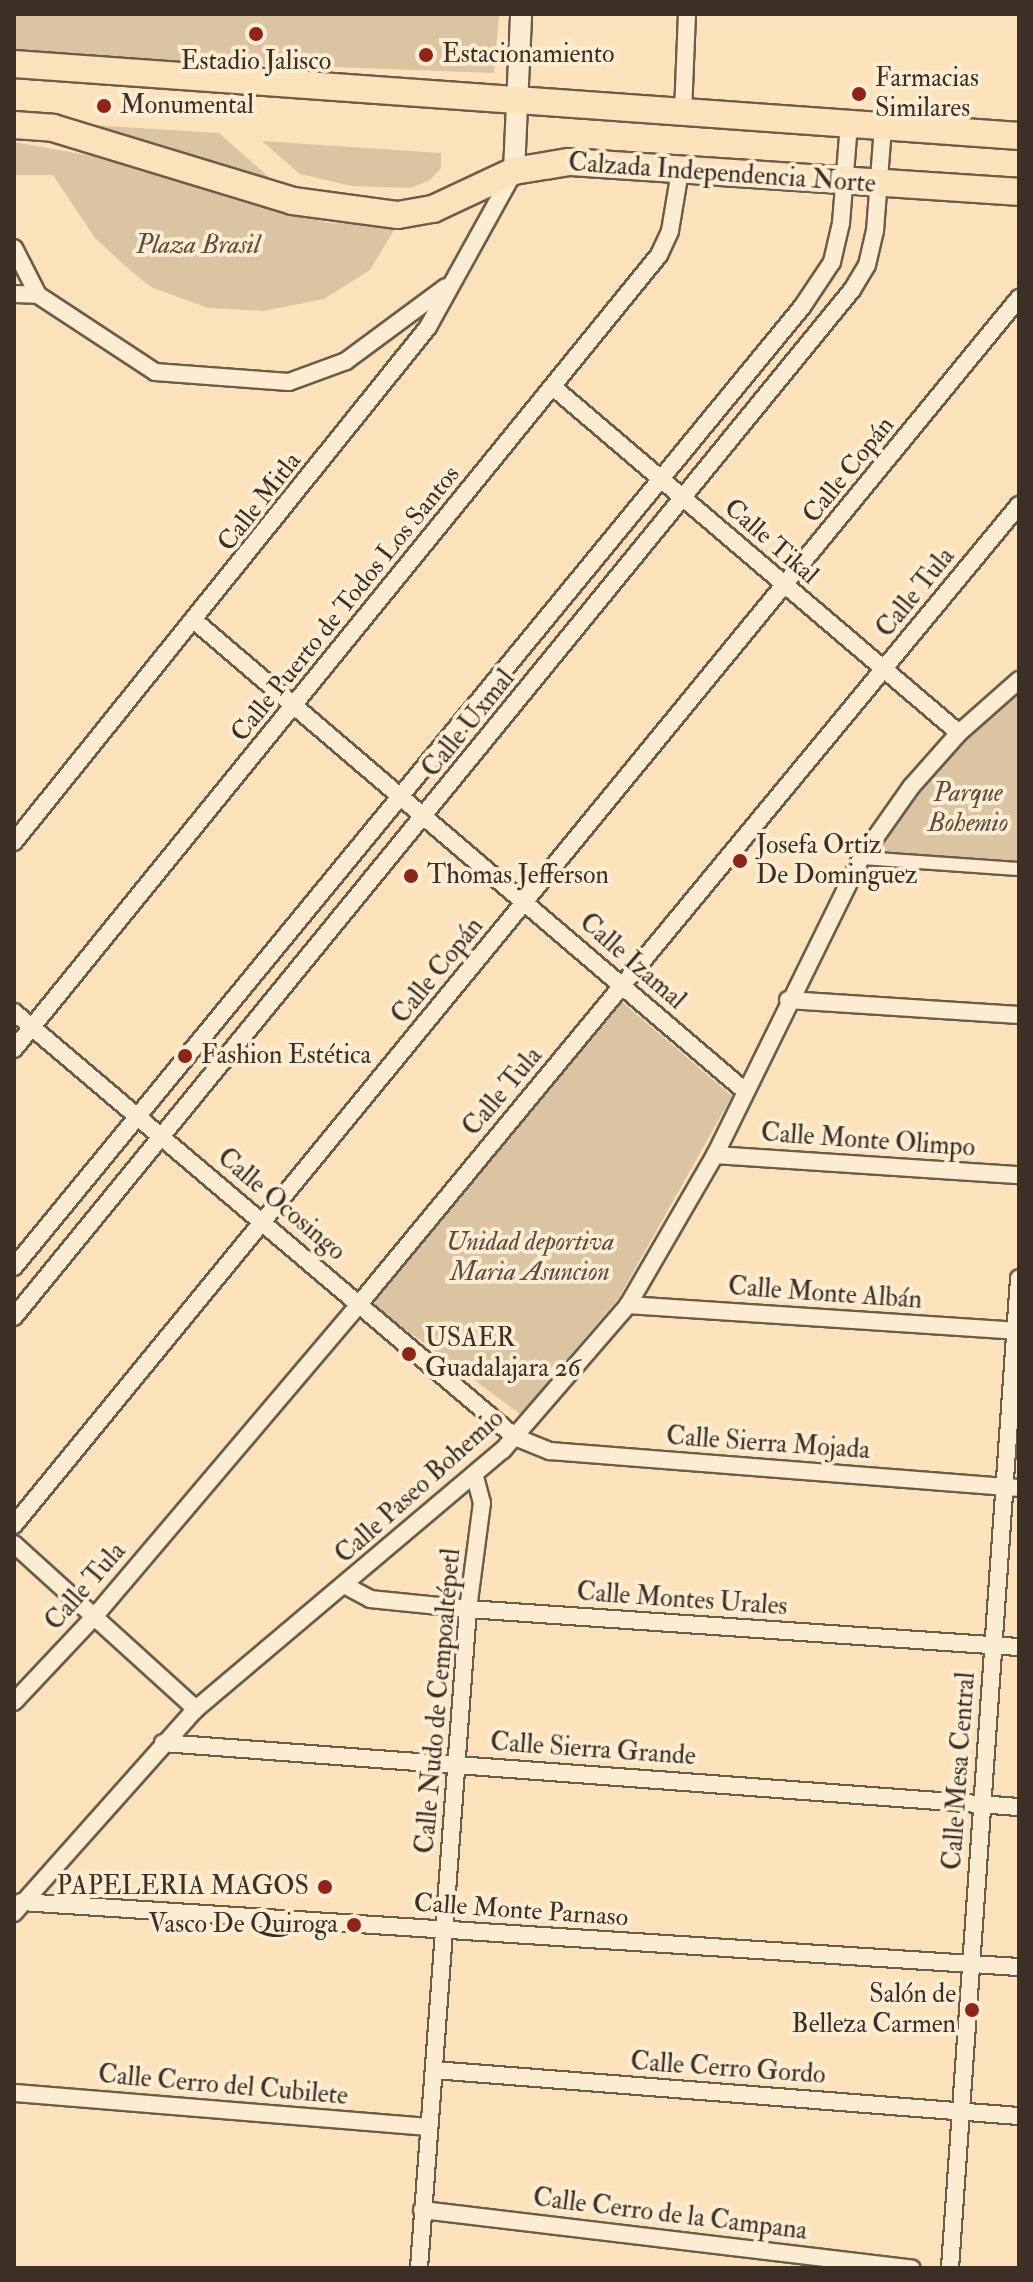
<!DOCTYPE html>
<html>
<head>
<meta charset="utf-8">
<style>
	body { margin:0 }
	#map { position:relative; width:1033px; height:2282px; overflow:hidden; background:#fbe2ba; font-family:"IM FELL Double Pica",serif }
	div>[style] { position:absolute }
	.green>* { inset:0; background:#dac4a1 }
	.roads { filter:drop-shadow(2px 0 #6b5c4b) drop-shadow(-2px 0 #6b5c4b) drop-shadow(0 2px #6b5c4b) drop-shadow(0 -2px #6b5c4b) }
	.pedestrian>* { height:12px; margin:-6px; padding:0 6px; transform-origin:6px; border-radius:6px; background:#fcecd2 }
	.minor>* { height:16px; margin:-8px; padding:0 8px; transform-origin:8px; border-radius:8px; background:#fcecd2 }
	.tertiary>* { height:20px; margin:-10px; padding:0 10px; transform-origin:10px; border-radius:10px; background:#fcecd2 }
	.primary>* { height:26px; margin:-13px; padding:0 13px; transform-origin:13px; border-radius:13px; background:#fbe2ba }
	.dots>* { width:22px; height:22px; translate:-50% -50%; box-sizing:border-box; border:4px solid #fcecd2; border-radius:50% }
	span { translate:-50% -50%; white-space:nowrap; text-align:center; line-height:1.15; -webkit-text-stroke:8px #fcecd2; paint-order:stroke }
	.poi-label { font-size:26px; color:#3b2f26 }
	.left { translate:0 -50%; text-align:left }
	.right { translate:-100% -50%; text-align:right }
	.street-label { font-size:26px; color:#3b2f26 }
	.park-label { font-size:26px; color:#5b4d3f; font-style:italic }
	.frame { position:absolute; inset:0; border:16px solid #3b2f26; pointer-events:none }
</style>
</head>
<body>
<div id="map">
	<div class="green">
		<div style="clip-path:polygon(14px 14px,499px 14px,494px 73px,14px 55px)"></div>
		<div style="clip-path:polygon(75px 124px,219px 133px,282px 189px)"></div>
		<div style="clip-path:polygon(262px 141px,441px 153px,441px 168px,430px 180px,411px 188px,352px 186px,300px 174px)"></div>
		<div style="clip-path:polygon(14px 142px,92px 156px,328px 223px,397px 225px,370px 270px,324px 299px,263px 311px,208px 308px,151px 287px,124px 265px,95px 238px,53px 175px,14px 175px)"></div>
		<div style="clip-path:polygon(1019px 694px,1019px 865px,869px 854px,922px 781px,963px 736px)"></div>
		<div style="clip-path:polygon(621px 1001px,732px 1096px,618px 1299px,520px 1414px,370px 1303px)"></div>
	</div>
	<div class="roads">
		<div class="pedestrian">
			<div style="left:861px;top:858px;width:158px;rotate:4deg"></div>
		</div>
		<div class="minor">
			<div style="left:683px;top:113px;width:99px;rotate:-87.7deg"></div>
			<div style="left:14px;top:248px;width:53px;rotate:62.9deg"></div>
			<div style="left:38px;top:295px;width:140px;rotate:33.3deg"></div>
			<div style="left:155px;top:372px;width:134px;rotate:4.3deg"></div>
			<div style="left:289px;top:382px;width:61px;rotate:-20.2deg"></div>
			<div style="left:346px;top:361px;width:124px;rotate:-36.5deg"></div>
			<div style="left:14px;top:294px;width:24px;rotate:2deg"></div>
			<div style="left:553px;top:387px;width:533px;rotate:40.44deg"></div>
			<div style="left:196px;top:622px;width:722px;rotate:40.51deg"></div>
			<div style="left:14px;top:842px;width:661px;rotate:-51.2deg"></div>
			<div style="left:428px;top:327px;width:177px;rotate:-61deg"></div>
			<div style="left:788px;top:1000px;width:231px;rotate:3.7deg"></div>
			<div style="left:14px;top:1012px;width:657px;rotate:40.31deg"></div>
			<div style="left:515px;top:1437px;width:38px;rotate:22deg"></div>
			<div style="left:550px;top:1451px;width:470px;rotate:4.5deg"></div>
			<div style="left:14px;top:1049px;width:1023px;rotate:-50.91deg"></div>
			<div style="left:659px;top:255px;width:26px;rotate:-65deg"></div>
			<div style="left:670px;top:231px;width:61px;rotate:-80.5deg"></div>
			<div style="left:715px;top:1155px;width:305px;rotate:3.8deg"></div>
			<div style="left:14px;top:1267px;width:1242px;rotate:-50.62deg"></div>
			<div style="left:802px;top:307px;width:54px;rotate:-56.3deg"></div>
			<div style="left:832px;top:262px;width:40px;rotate:-77deg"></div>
			<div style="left:841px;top:223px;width:99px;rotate:-85.4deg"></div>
			<div style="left:628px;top:1305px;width:392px;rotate:3.8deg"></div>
			<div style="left:14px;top:1317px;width:1326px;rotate:-50.79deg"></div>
			<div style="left:852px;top:290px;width:29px;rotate:-59deg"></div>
			<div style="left:867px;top:265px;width:35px;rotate:-77deg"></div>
			<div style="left:875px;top:231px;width:104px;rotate:-85.6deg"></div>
			<div style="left:14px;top:1525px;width:1586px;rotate:-50.68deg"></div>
			<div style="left:14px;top:1544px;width:246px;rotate:42.2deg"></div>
			<div style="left:346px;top:1586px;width:27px;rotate:28deg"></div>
			<div style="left:370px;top:1599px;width:99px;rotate:5.8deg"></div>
			<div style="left:468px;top:1609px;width:552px;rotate:3.95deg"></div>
			<div style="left:14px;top:1702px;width:117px;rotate:-46.7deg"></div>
			<div style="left:94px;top:1617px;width:412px;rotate:-49.7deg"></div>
			<div style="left:360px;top:1303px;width:1035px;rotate:-50.45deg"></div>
			<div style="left:163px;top:1743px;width:858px;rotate:4.28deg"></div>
			<div style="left:21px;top:1902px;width:1000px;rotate:3.73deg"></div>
			<div style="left:14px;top:1913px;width:273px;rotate:-48.3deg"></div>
			<div style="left:196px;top:1709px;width:402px;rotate:-40.2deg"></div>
			<div style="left:503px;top:1450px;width:191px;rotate:-49.2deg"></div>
			<div style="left:628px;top:1305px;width:173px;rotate:-59.9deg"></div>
			<div style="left:715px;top:1155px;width:331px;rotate:-63.8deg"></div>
			<div style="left:861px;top:858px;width:87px;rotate:-54.8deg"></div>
			<div style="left:911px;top:787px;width:72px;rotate:-48.4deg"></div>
			<div style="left:959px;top:733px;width:80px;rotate:-41.5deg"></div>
			<div style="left:434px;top:2070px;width:587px;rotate:4.5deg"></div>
			<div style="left:14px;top:2093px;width:414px;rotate:4.7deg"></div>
			<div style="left:422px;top:2210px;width:493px;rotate:6.8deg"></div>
			<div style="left:419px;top:2268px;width:661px;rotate:-85.75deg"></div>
			<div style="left:468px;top:1609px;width:107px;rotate:-82.5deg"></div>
			<div style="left:482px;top:1503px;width:28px;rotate:-105deg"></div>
			<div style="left:950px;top:2268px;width:992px;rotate:-86.01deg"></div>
		</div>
		<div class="tertiary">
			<div style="left:514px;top:171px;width:157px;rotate:-87.4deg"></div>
		</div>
		<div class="primary">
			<div style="left:14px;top:64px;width:1008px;rotate:4.1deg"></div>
			<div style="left:14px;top:125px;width:39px;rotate:4deg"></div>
			<div style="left:53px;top:128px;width:251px;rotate:16.9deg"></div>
			<div style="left:293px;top:201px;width:106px;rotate:7.6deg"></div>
			<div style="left:398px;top:215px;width:36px;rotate:-10deg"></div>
			<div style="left:433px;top:209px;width:89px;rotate:-25.1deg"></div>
			<div style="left:514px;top:171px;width:56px;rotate:-9.3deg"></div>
			<div style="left:569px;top:162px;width:451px;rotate:3.8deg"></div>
		</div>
	</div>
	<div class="dots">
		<div style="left:256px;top:34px;background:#8f2418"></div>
		<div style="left:426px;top:55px;background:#8f2418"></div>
		<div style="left:859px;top:94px;background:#8f2418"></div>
		<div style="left:104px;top:106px;background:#8f2418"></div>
		<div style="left:740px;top:861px;background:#8f2418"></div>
		<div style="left:411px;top:876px;background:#8f2418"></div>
		<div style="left:185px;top:1056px;background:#8f2418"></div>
		<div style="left:409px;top:1354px;background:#8f2418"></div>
		<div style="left:325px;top:1887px;background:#8f2418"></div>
		<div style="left:354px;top:1925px;background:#8f2418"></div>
		<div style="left:972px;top:2010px;background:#8f2418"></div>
	</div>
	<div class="poi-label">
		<span class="left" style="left:442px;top:55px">Estacionamiento</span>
		<span style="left:256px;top:62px">Estadio Jalisco</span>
		<span class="left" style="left:875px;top:94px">Farmacias<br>Similares</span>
		<span class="left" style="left:120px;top:106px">Monumental</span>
		<span class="left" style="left:756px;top:861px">Josefa Ortiz<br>De Dominguez</span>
		<span class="left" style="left:427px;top:876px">Thomas Jefferson</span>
		<span class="left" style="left:201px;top:1056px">Fashion Estética</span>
		<span class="left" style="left:425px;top:1354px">USAER<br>Guadalajara 26</span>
		<span class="right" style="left:309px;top:1887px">PAPELERIA MAGOS</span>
		<span class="right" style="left:338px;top:1925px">Vasco De Quiroga</span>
		<span class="right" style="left:956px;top:2010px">Salón de<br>Belleza Carmen</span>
	</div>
	<div class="street-label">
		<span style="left:722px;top:174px;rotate:4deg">Calzada Independencia Norte</span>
		<span style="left:849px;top:470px;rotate:-51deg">Calle Copán</span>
		<span style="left:260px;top:502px;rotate:-52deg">Calle Mitla</span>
		<span style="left:771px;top:542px;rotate:41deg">Calle Tikal</span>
		<span style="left:916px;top:593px;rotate:-51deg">Calle Tula</span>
		<span style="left:346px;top:604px;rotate:-51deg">Calle Puerto de Todos Los Santos</span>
		<span style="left:469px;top:724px;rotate:-51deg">Calle Uxmal</span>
		<span style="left:632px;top:962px;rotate:41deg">Calle Izamal</span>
		<span style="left:438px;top:971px;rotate:-51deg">Calle Copán</span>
		<span style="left:503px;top:1092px;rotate:-50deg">Calle Tula</span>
		<span style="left:868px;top:1141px;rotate:4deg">Calle Monte Olimpo</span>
		<span style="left:281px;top:1205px;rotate:40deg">Calle Ocosingo</span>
		<span style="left:825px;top:1294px;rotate:4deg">Calle Monte Albán</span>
		<span style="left:768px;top:1444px;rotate:4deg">Calle Sierra Mojada</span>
		<span style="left:420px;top:1487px;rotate:-42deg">Calle Paseo Bohemio</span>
		<span style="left:86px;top:1587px;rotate:-49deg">Calle Tula</span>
		<span style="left:682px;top:1600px;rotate:4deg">Calle Montes Urales</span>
		<span style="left:439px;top:1701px;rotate:-85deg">Calle Nudo de Cempoaltépetl</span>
		<span style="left:593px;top:1750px;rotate:4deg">Calle Sierra Grande</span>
		<span style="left:960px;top:1771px;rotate:-86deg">Calle Mesa Central</span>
		<span style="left:521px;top:1911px;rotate:4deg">Calle Monte Parnaso</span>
		<span style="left:728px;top:2069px;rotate:4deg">Calle Cerro Gordo</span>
		<span style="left:223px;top:2086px;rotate:5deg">Calle Cerro del Cubilete</span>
		<span style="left:670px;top:2215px;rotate:7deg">Calle Cerro de la Campana</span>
	</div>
	<div class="park-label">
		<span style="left:198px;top:246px">Plaza Brasil</span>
		<span style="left:968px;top:809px">Parque<br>Bohemio</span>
		<span style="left:530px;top:1258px">Unidad deportiva<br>Maria Asuncion</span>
	</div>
	<div class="frame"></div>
</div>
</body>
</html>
